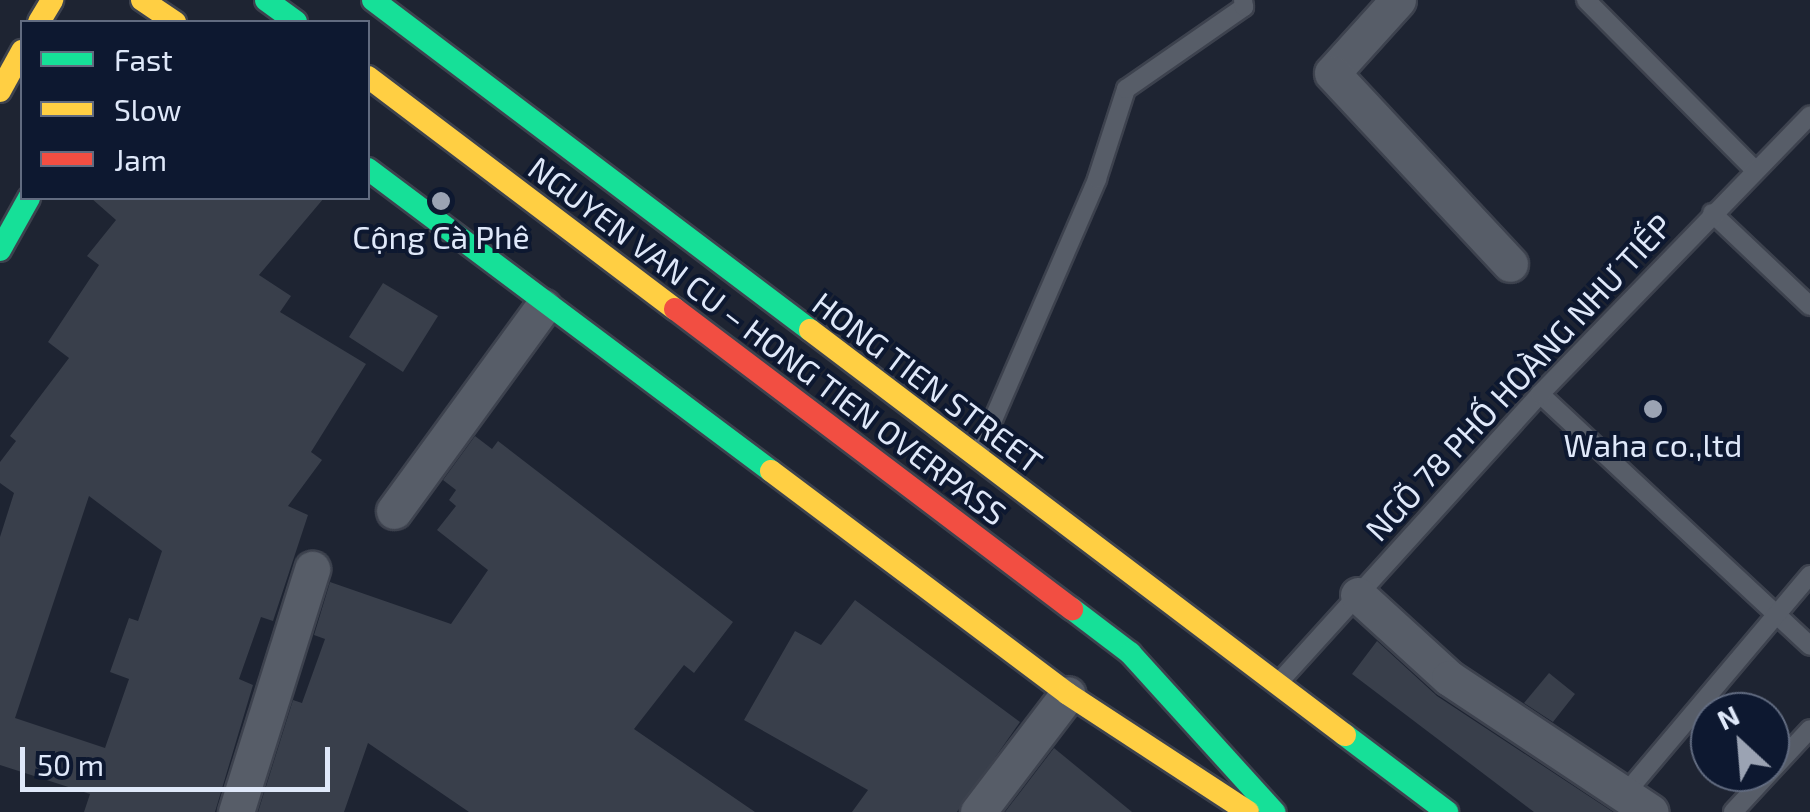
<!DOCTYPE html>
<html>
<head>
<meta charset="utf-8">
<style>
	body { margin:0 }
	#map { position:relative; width:1810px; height:812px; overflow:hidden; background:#1e2432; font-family:"Exo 2",sans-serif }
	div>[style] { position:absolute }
	.building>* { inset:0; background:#393f4b }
	.roads { filter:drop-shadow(2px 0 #3d424e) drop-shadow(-2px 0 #3d424e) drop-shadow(0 2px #3d424e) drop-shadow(0 -2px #3d424e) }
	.lane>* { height:18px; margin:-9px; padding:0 9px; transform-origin:9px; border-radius:9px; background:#575d68 }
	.street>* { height:35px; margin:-17.5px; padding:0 17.5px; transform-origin:17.5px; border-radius:17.5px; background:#575d68 }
	.fast>* { height:22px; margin:-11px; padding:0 11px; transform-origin:11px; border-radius:11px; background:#16e098 }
	.slow>* { height:22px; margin:-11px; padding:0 11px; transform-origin:11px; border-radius:11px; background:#ffcf43 }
	.jam>* { height:22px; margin:-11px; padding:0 11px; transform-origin:11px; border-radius:11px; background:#f24e42 }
	.dots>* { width:28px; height:28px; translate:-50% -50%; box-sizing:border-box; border:5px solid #0d1830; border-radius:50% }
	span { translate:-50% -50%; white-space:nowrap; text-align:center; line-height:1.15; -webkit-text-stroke:8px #0d1830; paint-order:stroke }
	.poi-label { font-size:32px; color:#dfe8f9 }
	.street-label { font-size:32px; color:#dfe8f9 }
	.legend { position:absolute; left:20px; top:20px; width:350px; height:180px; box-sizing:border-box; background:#0d1830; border:2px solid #616b80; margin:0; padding:12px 18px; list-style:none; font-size:30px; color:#dfe8f9 }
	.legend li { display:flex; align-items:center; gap:20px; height:50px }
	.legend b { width:50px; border:2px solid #616b80 }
	.north { position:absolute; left:1690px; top:692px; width:100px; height:100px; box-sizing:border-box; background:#0d1830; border:2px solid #616b80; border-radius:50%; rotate:334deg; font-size:28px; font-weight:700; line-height:40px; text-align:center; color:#dfe8f9 }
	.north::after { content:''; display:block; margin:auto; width:35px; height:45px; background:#9ba3b3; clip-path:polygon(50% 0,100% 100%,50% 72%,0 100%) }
	.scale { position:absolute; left:20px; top:747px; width:310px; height:45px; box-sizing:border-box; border:5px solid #dfe8f9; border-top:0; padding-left:12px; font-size:30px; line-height:35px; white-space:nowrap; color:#dfe8f9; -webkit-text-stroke:8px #0d1830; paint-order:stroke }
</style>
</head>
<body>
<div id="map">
	<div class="building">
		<div style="clip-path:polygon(evenodd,91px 198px,324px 198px,259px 275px,291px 296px,280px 312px,366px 364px,311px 452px,322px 460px,288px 506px,308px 515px,273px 621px,261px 617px,239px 679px,253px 685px,215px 812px,84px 812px,90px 794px,0 765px,0 537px,14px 493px,0 483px,0 462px,16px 441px,10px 436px,69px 358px,48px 342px,99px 265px,87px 256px,116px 220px,91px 198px,89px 496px,162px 551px,138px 621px,129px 618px,110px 672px,129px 679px,105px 748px,15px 718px,89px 496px)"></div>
		<div style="clip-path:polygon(383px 283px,438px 316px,403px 372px,349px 337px)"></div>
		<div style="clip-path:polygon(475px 436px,492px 449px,498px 441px,733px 622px,694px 673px,684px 665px,634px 729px,755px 812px,469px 812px,368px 743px,344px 812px,258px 812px,293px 700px,302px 703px,325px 639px,314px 635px,330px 582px,451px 624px,488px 570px,437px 530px,456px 506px,449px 500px,456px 490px,443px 480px)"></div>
		<div style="clip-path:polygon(855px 600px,1020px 722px,957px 812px,852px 812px,868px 790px,744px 720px,795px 631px,821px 645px)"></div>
		<div style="clip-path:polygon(1377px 641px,1437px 696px,1613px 812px,1534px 812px,1352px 674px)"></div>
		<div style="clip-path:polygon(1549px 673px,1575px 694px,1553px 722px,1524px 703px)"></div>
		<div style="clip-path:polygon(1054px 748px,1132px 812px,1005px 812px)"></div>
	</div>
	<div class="roads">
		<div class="lane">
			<div style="left:1586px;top:0;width:240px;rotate:45.2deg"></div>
			<div style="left:1712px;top:213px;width:135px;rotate:43.5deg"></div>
			<div style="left:1540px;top:394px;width:369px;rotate:43deg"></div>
			<div style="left:980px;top:450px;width:295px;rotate:-66.6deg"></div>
			<div style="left:1097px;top:179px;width:95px;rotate:-72.1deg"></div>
			<div style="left:1126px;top:89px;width:144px;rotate:-34.8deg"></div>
			<div style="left:1244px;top:7px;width:7px;rotate:-98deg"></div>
			<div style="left:1280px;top:681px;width:387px;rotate:-47.8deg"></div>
			<div style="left:1540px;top:394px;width:388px;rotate:-45.9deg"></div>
			<div style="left:1624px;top:795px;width:288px;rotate:-49.8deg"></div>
			<div style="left:1733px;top:812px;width:113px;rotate:-47.1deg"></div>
		</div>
		<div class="street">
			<div style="left:1398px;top:0;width:98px;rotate:132.1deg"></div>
			<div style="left:1332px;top:73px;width:261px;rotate:47deg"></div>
			<div style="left:394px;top:511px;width:253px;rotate:-53.9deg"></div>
			<div style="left:1358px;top:595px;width:123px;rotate:42.4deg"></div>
			<div style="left:1449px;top:678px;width:242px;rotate:33.6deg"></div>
			<div style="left:236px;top:812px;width:255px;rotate:-72.6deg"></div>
			<div style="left:978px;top:812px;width:148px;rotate:-52.7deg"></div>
		</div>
		<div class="fast">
			<div style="left:266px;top:0;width:37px;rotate:36deg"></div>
			<div style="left:373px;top:0;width:548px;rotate:37.06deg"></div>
			<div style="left:368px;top:169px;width:504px;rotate:36.85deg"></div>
			<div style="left:0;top:250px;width:60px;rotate:-60.9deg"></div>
			<div style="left:1072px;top:609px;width:73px;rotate:37.2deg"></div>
			<div style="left:1130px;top:653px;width:215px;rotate:47.8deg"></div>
			<div style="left:1345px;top:735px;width:128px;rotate:37deg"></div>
		</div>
		<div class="slow">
			<div style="left:142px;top:0;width:40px;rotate:34deg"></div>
			<div style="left:39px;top:22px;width:26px;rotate:-59deg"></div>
			<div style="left:368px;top:77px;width:385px;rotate:37.1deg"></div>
			<div style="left:0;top:91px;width:46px;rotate:-61.2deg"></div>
			<div style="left:810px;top:330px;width:671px;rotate:37.13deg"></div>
			<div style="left:771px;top:471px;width:371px;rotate:36.9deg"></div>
			<div style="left:1068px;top:694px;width:215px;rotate:33.2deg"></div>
		</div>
		<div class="jam">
			<div style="left:675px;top:309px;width:498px;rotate:37.1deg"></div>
		</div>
	</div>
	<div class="dots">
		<div style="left:441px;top:201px;background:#9ba3b3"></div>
		<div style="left:1653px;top:409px;background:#9ba3b3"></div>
	</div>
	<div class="poi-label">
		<span style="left:441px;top:236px">Cộng Cà Phê</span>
		<span style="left:1653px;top:444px">Waha co.,ltd</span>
	</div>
	<div class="street-label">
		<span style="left:768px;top:340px;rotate:37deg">NGUYEN VAN CU – HONG TIEN OVERPASS</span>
		<span style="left:1518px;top:377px;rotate:-47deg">NGÕ 78 PHỐ HOÀNG NHƯ TIẾP</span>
		<span style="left:928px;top:382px;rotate:37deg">HONG TIEN STREET</span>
	</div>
	<ul class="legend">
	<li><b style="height:12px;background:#16e098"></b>Fast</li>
	<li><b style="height:12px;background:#ffcf43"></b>Slow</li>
	<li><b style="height:12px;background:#f24e42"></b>Jam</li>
	</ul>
	<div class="north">N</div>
	<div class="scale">50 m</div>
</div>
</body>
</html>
